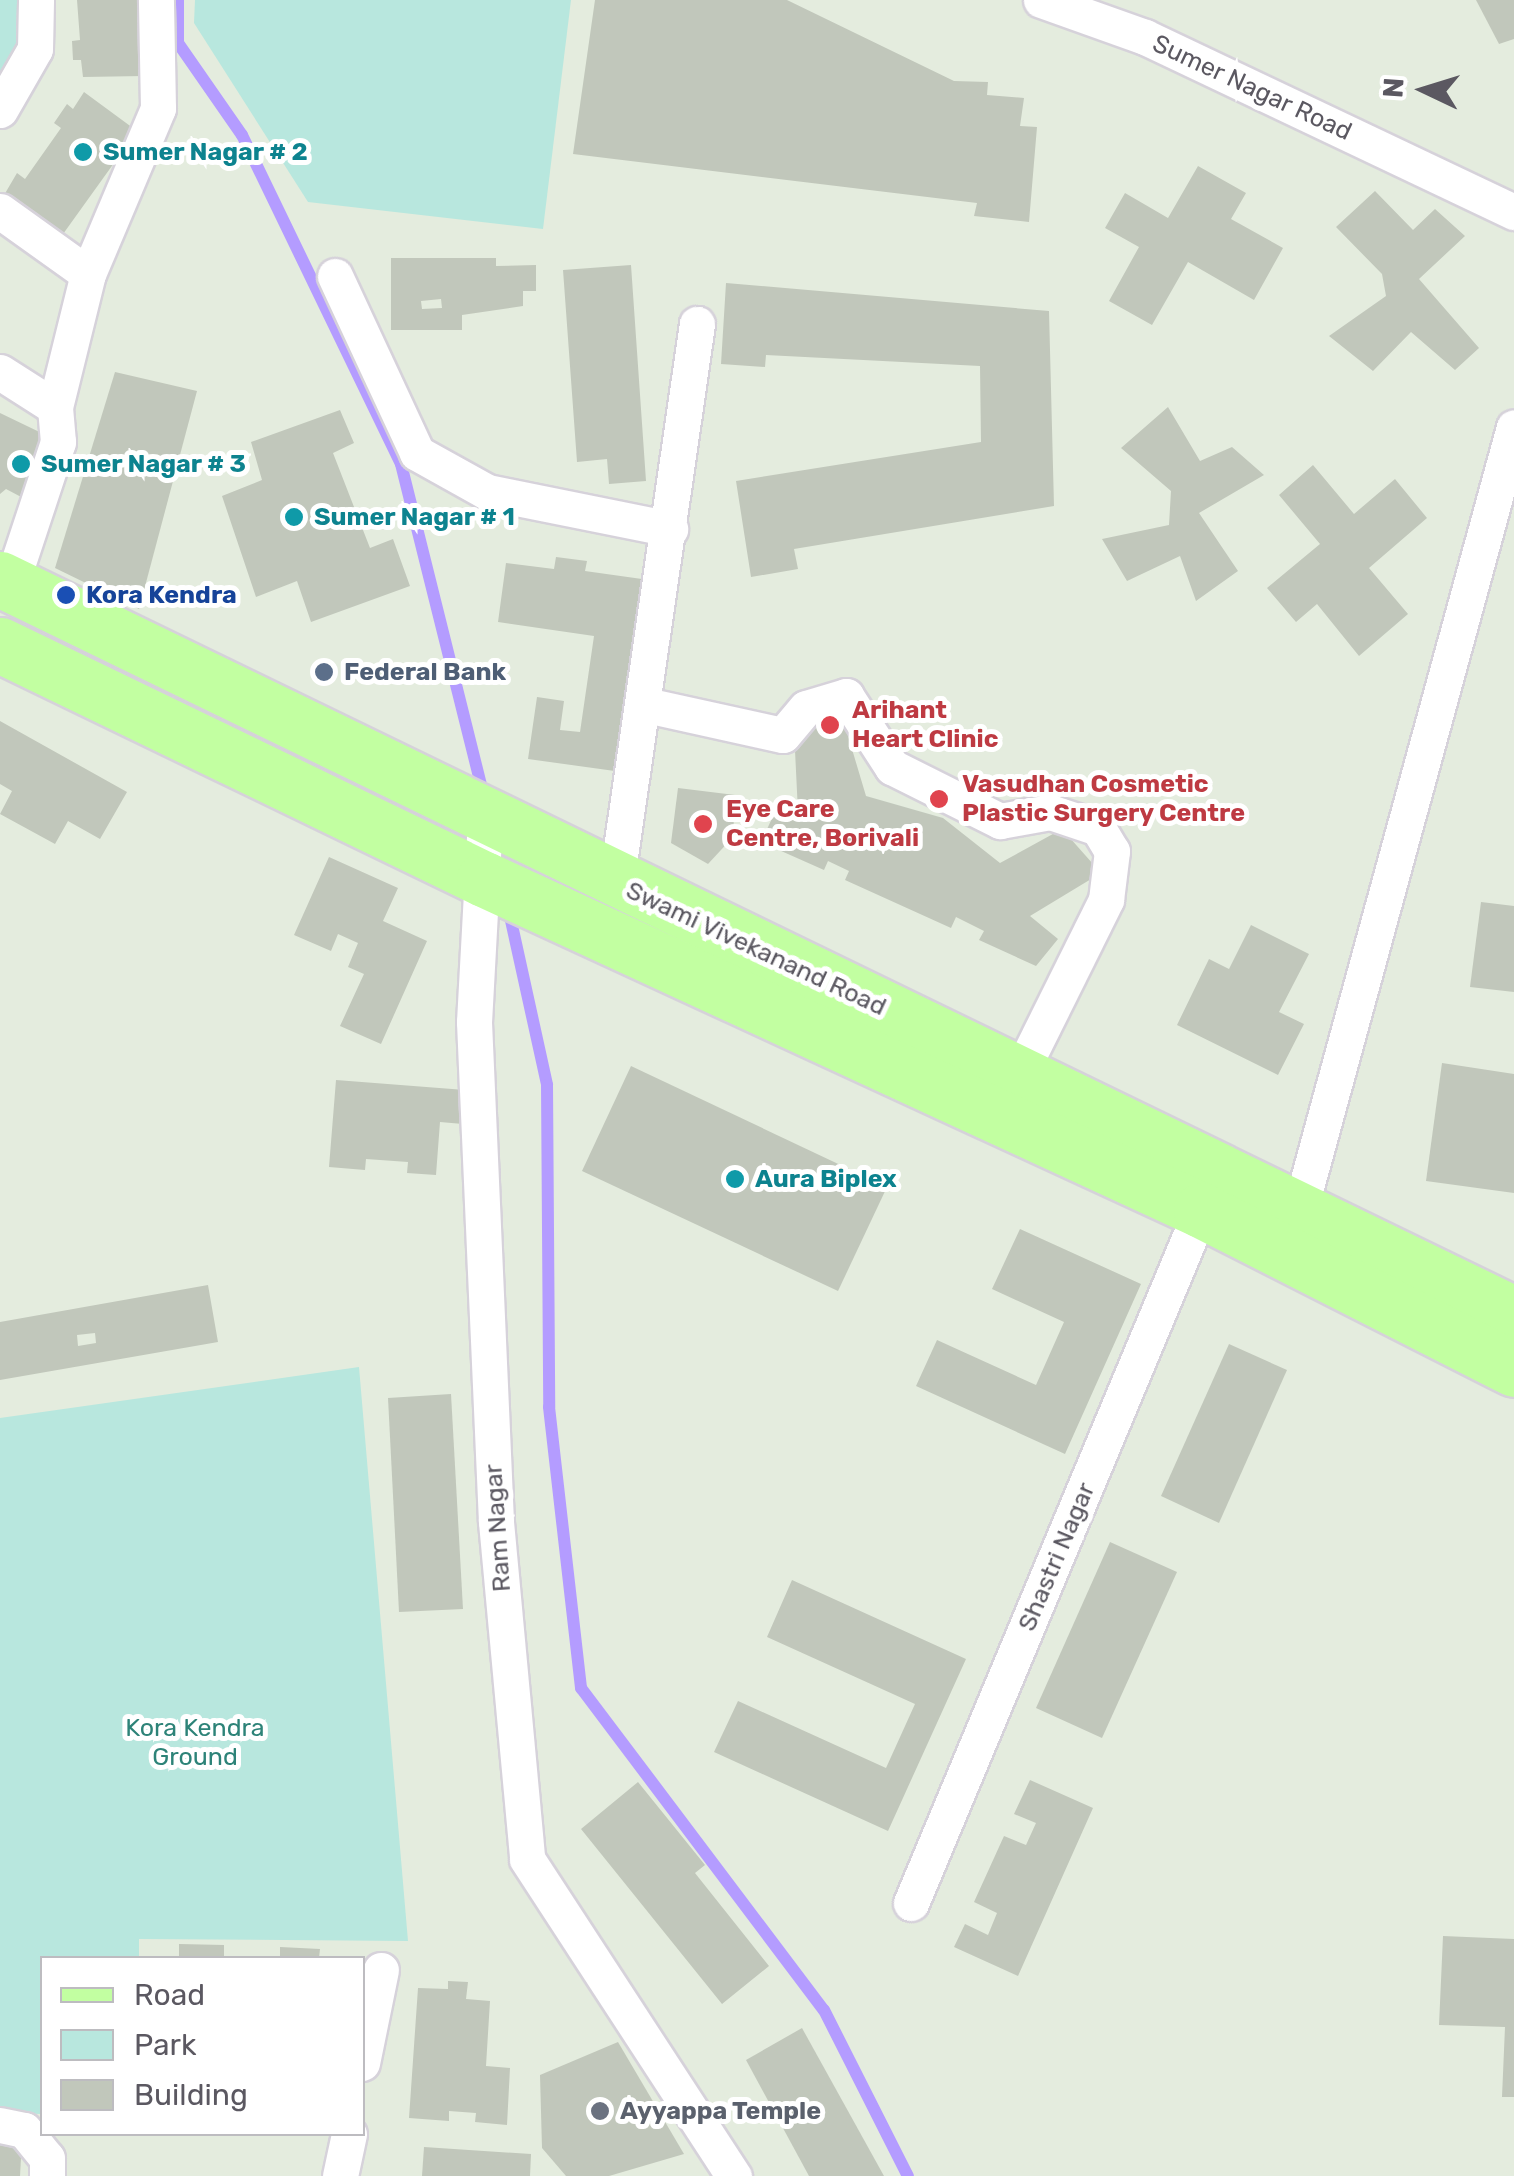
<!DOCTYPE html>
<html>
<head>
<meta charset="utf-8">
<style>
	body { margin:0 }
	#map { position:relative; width:1514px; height:2176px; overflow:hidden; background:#e4ecde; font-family:Rubik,sans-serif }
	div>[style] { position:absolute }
	.green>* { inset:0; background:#b8e7de }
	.stream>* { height:12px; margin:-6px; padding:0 6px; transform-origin:6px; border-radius:6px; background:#b49cff }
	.building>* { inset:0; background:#c1c7bb }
	.roads { filter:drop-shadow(2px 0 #d6d2da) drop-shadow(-2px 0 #d6d2da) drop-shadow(0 2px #d6d2da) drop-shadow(0 -2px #d6d2da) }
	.street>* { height:35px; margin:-17.5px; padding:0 17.5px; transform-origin:17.5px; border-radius:17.5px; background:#fff }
	.primary>* { height:55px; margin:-27.5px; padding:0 27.5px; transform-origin:27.5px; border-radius:27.5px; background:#c2ffa1 }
	.dots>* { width:28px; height:28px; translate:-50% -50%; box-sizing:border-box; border:5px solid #fff; border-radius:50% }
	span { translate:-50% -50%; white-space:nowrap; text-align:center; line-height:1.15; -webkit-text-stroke:10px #fff; paint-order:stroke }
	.street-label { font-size:25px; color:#5b5861 }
	.culture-label { font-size:25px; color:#0d838f; font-weight:700 }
	.left { translate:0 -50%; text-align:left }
	.transit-label { font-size:25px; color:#164399; font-weight:700 }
	.service-label { font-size:25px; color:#4e5e75; font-weight:700 }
	.health-label { font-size:25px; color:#be3a42; font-weight:700 }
	.park-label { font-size:25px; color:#2d8378 }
	.worship-label { font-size:25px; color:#5b616d; font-weight:700 }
	.legend { position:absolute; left:40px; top:1956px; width:325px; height:180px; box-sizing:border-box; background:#fff; border:2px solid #bdbcc0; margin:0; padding:12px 18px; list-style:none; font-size:30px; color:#5b5861 }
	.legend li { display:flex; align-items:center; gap:20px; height:50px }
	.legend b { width:50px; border:2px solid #bdbcc0 }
	.north { position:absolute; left:1374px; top:40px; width:100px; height:100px; -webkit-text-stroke:8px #fff; paint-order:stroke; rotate:274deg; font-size:28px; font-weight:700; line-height:40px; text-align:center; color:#5b5861 }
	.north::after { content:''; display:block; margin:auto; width:35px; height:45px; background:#5b5861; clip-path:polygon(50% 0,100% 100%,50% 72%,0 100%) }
</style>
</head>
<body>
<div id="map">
	<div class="green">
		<div style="clip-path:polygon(0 0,20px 0,21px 44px,0 80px)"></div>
		<div style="clip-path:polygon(195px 0,571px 0,543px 229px,308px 202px,194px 23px)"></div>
		<div style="clip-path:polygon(359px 1367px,408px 1941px,139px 1939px,139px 1958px,42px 1958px,42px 2114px,0 2113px,0 1418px)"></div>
	</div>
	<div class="stream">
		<div style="left:178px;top:0;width:43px;rotate:90deg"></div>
		<div style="left:178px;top:43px;width:112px;rotate:55.2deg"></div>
		<div style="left:242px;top:135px;width:365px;rotate:64.2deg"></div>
		<div style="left:401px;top:464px;width:340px;rotate:76deg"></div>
		<div style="left:508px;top:907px;width:182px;rotate:77.6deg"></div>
		<div style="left:547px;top:1085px;width:322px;rotate:89.6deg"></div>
		<div style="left:549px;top:1407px;width:283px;rotate:83.5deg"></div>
		<div style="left:581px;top:1688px;width:403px;rotate:53deg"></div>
		<div style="left:824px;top:2010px;width:186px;rotate:63.2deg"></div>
	</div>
	<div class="building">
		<div style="clip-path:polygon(77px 0,143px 0,143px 76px,83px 77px,81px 60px,73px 60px,72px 41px,80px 40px)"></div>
		<div style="clip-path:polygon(595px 0,787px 0,954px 81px,988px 82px,987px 95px,1024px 98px,1020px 126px,1037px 127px,1029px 222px,974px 216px,977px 203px,573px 154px)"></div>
		<div style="clip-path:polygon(1476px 0,1514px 0,1514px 39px,1499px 44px)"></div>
		<div style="clip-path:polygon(84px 92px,137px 131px,53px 248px,0 202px,17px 173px,25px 179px,61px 128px,54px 123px,67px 104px,73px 109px)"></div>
		<div style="clip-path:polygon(1198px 166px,1246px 193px,1231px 219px,1283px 248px,1254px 300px,1188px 262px,1152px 325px,1109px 301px,1139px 247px,1105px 228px,1125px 193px,1168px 218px)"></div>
		<div style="clip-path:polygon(1375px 191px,1413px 230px,1435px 209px,1465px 236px,1419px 279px,1479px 348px,1455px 370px,1411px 332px,1373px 371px,1329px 336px,1386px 296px,1382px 274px,1336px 227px)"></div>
		<div style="clip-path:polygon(evenodd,391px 258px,496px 258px,496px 266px,536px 265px,536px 291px,523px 291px,523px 306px,462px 315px,462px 330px,391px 330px,391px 258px,441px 299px,442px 308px,422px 309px,421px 301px,441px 299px)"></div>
		<div style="clip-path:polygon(631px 265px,646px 481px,609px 484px,607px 459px,577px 462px,563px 270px)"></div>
		<div style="clip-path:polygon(726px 283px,1049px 311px,1054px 506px,794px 549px,798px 569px,751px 577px,736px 481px,981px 442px,980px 366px,766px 355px,765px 367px,721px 364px)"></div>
		<div style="clip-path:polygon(115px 372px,197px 391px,139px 609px,55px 568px)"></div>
		<div style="clip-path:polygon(1168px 407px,1200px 461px,1232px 447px,1264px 475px,1199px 513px,1238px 571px,1196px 601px,1180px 556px,1127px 581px,1102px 539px,1169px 525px,1171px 491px,1121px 448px)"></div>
		<div style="clip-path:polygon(340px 410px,354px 443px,333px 453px,370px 548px,393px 539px,410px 586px,311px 622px,297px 581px,256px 597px,222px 496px,262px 480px,251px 442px)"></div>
		<div style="clip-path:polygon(0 413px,54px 439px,25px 499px,6px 489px,0 494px)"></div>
		<div style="clip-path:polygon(1313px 465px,1354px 514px,1395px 479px,1427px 518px,1369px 568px,1408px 614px,1359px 656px,1317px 604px,1296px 622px,1267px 588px,1320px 544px,1279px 495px)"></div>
		<div style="clip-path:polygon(556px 557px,587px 561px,585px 571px,649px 580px,622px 772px,528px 759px,537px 697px,564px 701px,560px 730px,580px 732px,594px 636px,498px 622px,506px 563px,554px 569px)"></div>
		<div style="clip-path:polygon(843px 719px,866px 796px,943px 818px,1000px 863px,1062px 829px,1101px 873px,1030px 916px,1058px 939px,1036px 966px,979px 940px,984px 931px,956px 917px,951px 928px,845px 880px,849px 871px,828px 861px,824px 870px,761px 842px,776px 810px,798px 812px,794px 730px)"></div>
		<div style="clip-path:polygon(0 721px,127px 792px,100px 839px,68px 821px,55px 844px,0 814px,12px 791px,0 784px)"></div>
		<div style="clip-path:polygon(678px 788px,735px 795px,733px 837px,708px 864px,671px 843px)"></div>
		<div style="clip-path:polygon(329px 857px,398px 888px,383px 921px,427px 941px,381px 1044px,340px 1026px,364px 974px,348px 967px,358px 943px,338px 934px,331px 951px,294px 935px)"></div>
		<div style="clip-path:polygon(1481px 902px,1514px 906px,1514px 992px,1470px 987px)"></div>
		<div style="clip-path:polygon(1251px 925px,1309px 954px,1279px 1012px,1304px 1024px,1278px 1075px,1177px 1025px,1209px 959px,1229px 969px)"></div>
		<div style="clip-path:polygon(1442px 1063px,1514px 1074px,1514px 1193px,1426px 1181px)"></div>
		<div style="clip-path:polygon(631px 1066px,887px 1187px,838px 1291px,582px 1171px)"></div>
		<div style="clip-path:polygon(336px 1080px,465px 1090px,463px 1124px,440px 1122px,436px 1175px,407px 1173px,408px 1162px,366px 1159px,365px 1170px,329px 1167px)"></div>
		<div style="clip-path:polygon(1020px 1229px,1141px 1284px,1065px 1454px,916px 1386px,937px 1340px,1036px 1385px,1064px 1322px,992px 1289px)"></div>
		<div style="clip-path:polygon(evenodd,208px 1285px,218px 1342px,0 1380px,0 1322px,208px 1285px,95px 1333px,96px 1343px,78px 1346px,77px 1335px,95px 1333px)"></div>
		<div style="clip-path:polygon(1229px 1344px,1287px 1370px,1219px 1523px,1161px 1496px)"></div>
		<div style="clip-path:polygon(451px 1394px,463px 1609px,399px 1612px,388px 1398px)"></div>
		<div style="clip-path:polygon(1110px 1542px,1177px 1572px,1102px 1738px,1036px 1708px)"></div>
		<div style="clip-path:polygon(792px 1580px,966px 1659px,888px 1831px,714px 1752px,738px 1701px,886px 1768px,915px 1704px,767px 1637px)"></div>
		<div style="clip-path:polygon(1030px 1780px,1093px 1808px,1018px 1976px,954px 1947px,965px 1924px,988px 1935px,997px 1913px,974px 1902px,1004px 1836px,1026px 1845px,1036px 1823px,1014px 1814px)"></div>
		<div style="clip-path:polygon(638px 1782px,705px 1865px,695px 1873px,769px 1966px,722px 2004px,581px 1829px)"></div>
		<div style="clip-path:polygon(1443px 1936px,1514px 1939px,1514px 2097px,1502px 2097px,1505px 2027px,1439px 2025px)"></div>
		<div style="clip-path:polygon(179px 1944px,224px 1945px,224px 1958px,179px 1958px)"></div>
		<div style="clip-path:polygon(280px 1947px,320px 1949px,319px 1958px,280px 1958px)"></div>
		<div style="clip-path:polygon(448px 1981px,468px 1982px,466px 1999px,490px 2001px,486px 2066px,510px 2068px,507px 2125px,475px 2122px,476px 2113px,449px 2111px,449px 2121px,409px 2118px,418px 1988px,448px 1989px)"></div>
		<div style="clip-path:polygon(802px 2028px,884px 2176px,809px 2176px,746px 2060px)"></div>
		<div style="clip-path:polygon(618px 2042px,684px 2154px,609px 2176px,566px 2176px,542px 2148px,540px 2075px)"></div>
		<div style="clip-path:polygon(0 2138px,22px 2139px,20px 2176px,0 2176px)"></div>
		<div style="clip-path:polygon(424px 2147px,531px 2154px,530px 2176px,422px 2176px)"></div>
	</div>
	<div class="roads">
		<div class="street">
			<div style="left:1041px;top:0;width:110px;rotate:19.6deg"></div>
			<div style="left:1145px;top:37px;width:408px;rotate:25.4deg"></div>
			<div style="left:0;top:110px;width:70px;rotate:-60.2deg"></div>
			<div style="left:35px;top:49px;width:49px;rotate:-88.8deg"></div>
			<div style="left:0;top:211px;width:108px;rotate:35.6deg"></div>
			<div style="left:335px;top:276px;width:195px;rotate:65.1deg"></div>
			<div style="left:417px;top:453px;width:80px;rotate:29.1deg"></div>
			<div style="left:487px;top:492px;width:187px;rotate:11.4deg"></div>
			<div style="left:0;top:372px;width:65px;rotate:32.5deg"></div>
			<div style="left:11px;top:584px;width:150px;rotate:-71.7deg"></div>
			<div style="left:58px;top:442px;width:35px;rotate:-95deg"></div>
			<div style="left:55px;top:407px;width:137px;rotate:-76.1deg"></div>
			<div style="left:88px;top:274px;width:180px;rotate:-67.1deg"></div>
			<div style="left:158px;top:108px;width:108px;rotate:-91.1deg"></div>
			<div style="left:646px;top:705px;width:140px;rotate:12.4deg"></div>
			<div style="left:783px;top:735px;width:35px;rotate:-50deg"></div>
			<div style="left:806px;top:708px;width:42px;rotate:-16.7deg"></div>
			<div style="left:846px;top:696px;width:85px;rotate:57.1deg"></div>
			<div style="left:892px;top:767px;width:121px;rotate:26.6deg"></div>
			<div style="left:1000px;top:821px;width:51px;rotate:-10.2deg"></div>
			<div style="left:1050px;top:812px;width:51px;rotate:18.4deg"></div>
			<div style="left:1098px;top:828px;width:27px;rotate:59deg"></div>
			<div style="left:1112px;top:851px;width:49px;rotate:97deg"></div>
			<div style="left:1106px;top:900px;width:193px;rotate:116.4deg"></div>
			<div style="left:485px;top:819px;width:203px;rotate:93.1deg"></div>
			<div style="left:474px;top:1022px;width:500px;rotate:87.48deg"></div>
			<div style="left:496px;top:1522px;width:338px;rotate:84.7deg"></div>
			<div style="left:527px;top:1859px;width:379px;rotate:56.9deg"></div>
			<div style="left:616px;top:883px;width:565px;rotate:-81.76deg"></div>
			<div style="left:1295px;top:1227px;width:829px;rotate:-74.69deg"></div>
			<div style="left:911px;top:1903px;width:751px;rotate:-67.29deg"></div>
			<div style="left:362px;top:2063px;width:95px;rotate:-78.5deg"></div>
			<div style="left:0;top:2125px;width:25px;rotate:12deg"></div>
			<div style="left:24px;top:2130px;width:36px;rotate:51deg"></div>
			<div style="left:47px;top:2158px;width:18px;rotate:90deg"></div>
			<div style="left:340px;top:2176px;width:43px;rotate:-77.9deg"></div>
		</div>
		<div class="primary">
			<div style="left:0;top:579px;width:1683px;rotate:25.9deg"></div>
			<div style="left:0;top:645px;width:538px;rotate:25.8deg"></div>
			<div style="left:484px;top:879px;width:790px;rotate:24.78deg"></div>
			<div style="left:1201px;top:1210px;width:351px;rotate:26.9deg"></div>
		</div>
	</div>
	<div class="dots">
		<div style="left:83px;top:152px;background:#0f9aa8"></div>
		<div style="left:21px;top:464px;background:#0f9aa8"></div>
		<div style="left:294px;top:517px;background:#0f9aa8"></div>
		<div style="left:66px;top:595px;background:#1a4fb4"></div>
		<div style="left:324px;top:672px;background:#5c6f8a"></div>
		<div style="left:830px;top:725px;background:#e0444e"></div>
		<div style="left:939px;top:799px;background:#e0444e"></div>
		<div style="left:703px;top:824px;background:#e0444e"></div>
		<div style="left:735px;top:1179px;background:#0f9aa8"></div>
		<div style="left:600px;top:2111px;background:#6b7280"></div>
	</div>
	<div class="street-label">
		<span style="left:1252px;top:88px;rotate:25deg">Sumer Nagar Road</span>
		<span style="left:756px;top:949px;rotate:25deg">Swami Vivekanand Road</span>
		<span style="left:498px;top:1528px;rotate:-94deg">Ram Nagar</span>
		<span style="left:1057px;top:1557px;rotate:-67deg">Shastri Nagar</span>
	</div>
	<div class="culture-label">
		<span class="left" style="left:103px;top:152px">Sumer Nagar # 2</span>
		<span class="left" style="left:41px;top:464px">Sumer Nagar # 3</span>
		<span class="left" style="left:314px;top:517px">Sumer Nagar # 1</span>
		<span class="left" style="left:755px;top:1179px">Aura Biplex</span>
	</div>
	<div class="transit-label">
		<span class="left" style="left:86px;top:595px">Kora Kendra</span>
	</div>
	<div class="service-label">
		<span class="left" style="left:344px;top:672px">Federal Bank</span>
	</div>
	<div class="health-label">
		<span class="left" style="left:852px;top:725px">Arihant<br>Heart Clinic</span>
		<span class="left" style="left:962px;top:799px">Vasudhan Cosmetic<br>Plastic Surgery Centre</span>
		<span class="left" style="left:726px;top:824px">Eye Care<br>Centre, Borivali</span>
	</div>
	<div class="park-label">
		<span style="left:195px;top:1743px">Kora Kendra<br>Ground</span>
	</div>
	<div class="worship-label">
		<span class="left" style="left:620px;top:2111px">Ayyappa Temple</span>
	</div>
	<ul class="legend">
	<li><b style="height:12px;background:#c2ffa1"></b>Road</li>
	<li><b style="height:28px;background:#b8e7de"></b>Park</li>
	<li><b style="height:28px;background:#c1c7bb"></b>Building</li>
	</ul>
	<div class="north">N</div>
</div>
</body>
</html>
